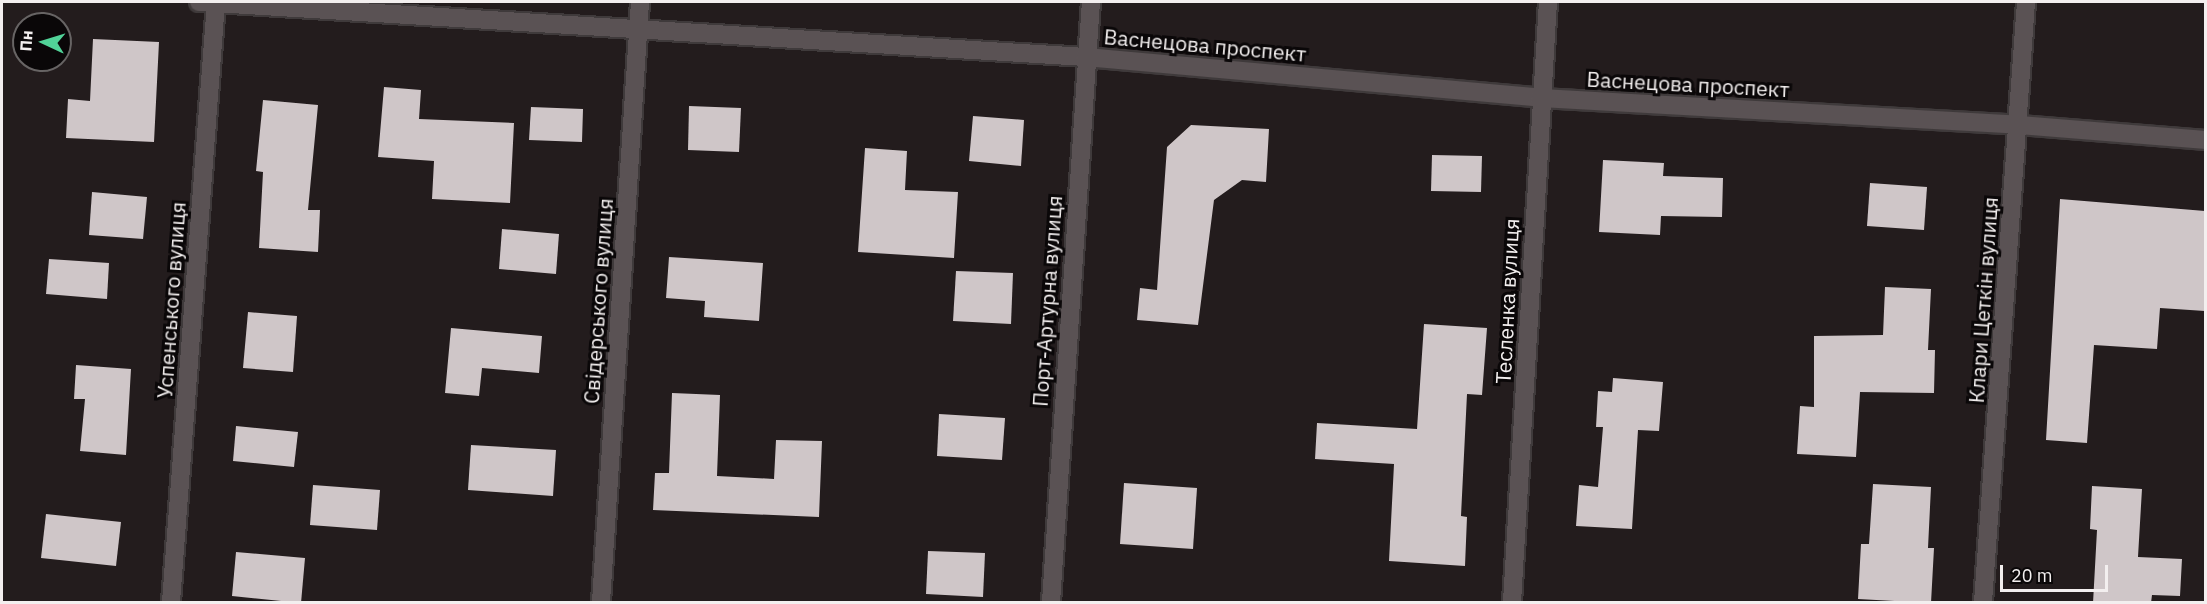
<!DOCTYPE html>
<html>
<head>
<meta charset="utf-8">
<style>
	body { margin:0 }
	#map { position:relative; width:2207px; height:604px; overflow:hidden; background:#231c1d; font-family:"IBM Plex Sans",sans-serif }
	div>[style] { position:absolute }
	.building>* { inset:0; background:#cfc6c8 }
	.roads { filter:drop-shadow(2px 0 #3f3a3b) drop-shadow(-2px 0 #3f3a3b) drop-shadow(0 2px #3f3a3b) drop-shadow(0 -2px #3f3a3b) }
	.minor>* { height:18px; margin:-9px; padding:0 9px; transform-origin:9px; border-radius:9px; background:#5a5254 }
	span { translate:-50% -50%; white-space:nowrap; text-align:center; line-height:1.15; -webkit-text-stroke:6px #0a0708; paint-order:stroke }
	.street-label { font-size:21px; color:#f3efef }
	.frame { position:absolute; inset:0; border:3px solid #f3efef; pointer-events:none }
	.north { position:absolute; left:12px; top:12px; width:60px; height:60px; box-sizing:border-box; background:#0a0708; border:2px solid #676464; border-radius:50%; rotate:274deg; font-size:16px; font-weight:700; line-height:24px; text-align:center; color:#f3efef }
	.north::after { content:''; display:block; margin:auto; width:21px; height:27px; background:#51d398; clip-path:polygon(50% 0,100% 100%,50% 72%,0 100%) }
	.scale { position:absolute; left:2000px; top:565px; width:108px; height:27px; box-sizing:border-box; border:3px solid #f3efef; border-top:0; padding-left:8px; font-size:18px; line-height:21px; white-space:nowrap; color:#f3efef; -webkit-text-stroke:4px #0a0708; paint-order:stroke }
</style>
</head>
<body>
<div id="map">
	<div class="building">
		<div style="clip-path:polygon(93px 39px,159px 42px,154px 142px,66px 138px,68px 99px,90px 101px)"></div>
		<div style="clip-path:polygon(384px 87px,421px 90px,419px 119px,514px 123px,510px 203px,432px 199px,434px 161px,378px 157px)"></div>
		<div style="clip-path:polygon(263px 100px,318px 105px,308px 210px,320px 210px,318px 252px,259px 248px,263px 172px,256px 171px)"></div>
		<div style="clip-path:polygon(689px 106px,741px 108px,739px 152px,688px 150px)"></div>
		<div style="clip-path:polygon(531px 107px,583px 109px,582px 142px,529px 140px)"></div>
		<div style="clip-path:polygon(973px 116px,1024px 120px,1021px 166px,969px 161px)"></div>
		<div style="clip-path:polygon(1191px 125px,1269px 129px,1266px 182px,1242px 180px,1214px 200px,1198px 325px,1137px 320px,1140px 288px,1157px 290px,1167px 147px)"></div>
		<div style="clip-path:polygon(865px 148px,907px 151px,905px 190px,958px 192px,954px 258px,858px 252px)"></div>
		<div style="clip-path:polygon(1432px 155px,1482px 156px,1481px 192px,1431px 191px)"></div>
		<div style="clip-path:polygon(1603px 160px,1664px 163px,1663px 176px,1723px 178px,1722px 217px,1661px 216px,1660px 235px,1599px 232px)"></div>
		<div style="clip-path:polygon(1870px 183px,1927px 187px,1924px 230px,1867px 226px)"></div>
		<div style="clip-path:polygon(92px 192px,147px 197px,143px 239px,89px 235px)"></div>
		<div style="clip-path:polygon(2060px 199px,2205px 211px,2205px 311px,2160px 308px,2157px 349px,2094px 345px,2087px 443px,2046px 440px)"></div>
		<div style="clip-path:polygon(502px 229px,559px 234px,556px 274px,499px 269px)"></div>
		<div style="clip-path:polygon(669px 257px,763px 263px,759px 321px,704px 317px,705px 301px,666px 298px)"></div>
		<div style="clip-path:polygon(49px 259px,109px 263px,107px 299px,46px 294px)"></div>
		<div style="clip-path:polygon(956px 271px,1013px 273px,1011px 324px,953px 321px)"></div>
		<div style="clip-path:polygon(1885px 287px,1931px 289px,1928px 350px,1935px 350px,1934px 393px,1860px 392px,1856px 457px,1797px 454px,1800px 406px,1814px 407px,1814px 336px,1883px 335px)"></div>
		<div style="clip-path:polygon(248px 312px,297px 316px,293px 372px,243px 368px)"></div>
		<div style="clip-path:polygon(1424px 324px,1487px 328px,1482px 395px,1467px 394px,1461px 516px,1467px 517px,1465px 566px,1389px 561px,1394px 464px,1315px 459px,1317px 423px,1417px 429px)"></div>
		<div style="clip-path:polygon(451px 328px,542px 336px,539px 373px,482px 368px,479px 396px,445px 393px)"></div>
		<div style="clip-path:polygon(76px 365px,131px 369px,126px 455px,80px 451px,85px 399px,74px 399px)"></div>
		<div style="clip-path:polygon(1613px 378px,1663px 382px,1659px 431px,1638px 430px,1632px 529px,1576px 526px,1579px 485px,1598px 487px,1603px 427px,1596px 427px,1598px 391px,1612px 392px)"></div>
		<div style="clip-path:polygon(672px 393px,720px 395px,717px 476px,774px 479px,776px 440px,822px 441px,819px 517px,653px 510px,655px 473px,669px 473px)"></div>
		<div style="clip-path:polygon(939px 414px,1005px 418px,1002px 460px,937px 456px)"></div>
		<div style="clip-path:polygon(236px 426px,298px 432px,294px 467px,233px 461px)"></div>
		<div style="clip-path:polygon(471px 445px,556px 450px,553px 496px,468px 490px)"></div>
		<div style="clip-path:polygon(1124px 483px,1197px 488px,1193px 549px,1120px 544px)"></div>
		<div style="clip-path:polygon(1873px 484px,1931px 487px,1928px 548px,1934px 548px,1931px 603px,1858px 599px,1861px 544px,1869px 544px)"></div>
		<div style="clip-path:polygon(313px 485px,380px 490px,377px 530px,310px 525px)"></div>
		<div style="clip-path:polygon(2092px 486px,2142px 489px,2138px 557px,2182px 559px,2180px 596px,2152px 595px,2151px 603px,2093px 603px,2097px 530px,2090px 529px)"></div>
		<div style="clip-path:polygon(46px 514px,121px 522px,116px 566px,41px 558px)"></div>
		<div style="clip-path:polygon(928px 551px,985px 553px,983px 597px,926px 594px)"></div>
		<div style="clip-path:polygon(236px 552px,305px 558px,301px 603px,232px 596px)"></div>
	</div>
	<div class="roads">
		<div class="minor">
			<div style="left:199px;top:2px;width:889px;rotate:3.55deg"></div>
			<div style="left:1086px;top:57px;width:457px;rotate:5.1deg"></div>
			<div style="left:1541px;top:98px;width:479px;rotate:3.2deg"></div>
			<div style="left:2019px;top:125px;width:188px;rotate:4.6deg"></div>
			<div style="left:171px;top:602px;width:602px;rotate:-85.71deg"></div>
			<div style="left:601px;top:602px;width:601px;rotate:-86.28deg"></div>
			<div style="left:1051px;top:602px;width:601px;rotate:-86.19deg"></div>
			<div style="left:1512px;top:602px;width:601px;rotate:-86.57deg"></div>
			<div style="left:1983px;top:602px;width:602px;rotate:-85.9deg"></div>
		</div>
	</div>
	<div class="street-label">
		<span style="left:1205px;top:45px;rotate:5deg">Васнецова проспект</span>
		<span style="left:1688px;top:84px;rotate:3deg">Васнецова проспект</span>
		<span style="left:171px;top:300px;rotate:-86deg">Успенського вулиця</span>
		<span style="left:1983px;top:300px;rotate:-86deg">Клари Цеткін вулиця</span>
		<span style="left:598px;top:301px;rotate:-86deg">Свідерського вулиця</span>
		<span style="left:1047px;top:301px;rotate:-86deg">Порт-Артурна вулиця</span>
		<span style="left:1507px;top:301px;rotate:-87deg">Тесленка вулиця</span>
	</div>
	<div class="frame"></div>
	<div class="north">Пн</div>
	<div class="scale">20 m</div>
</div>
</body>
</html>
